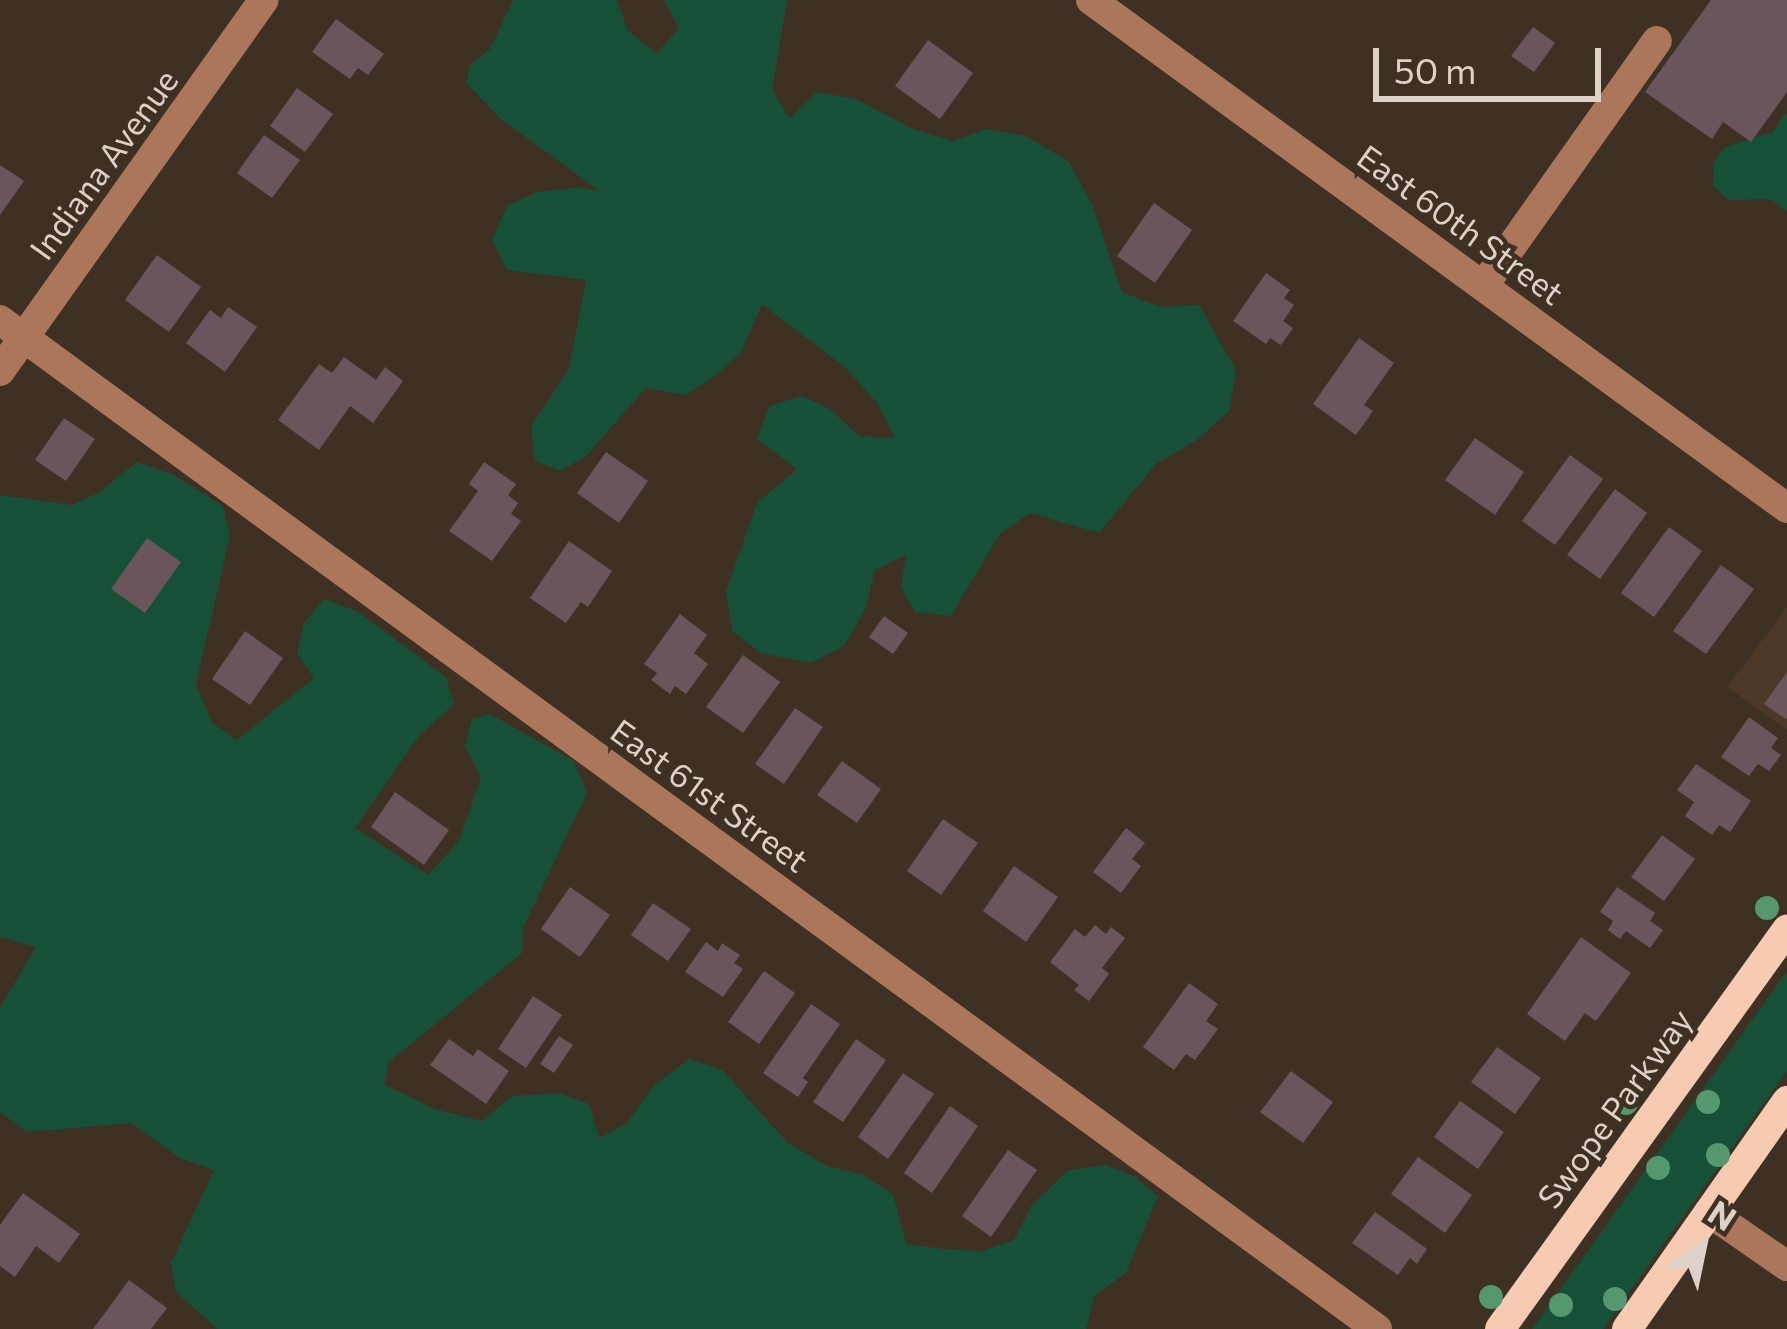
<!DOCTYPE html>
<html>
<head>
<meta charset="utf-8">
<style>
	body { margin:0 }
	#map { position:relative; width:1787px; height:1329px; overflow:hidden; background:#3f3024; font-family:Commissioner,sans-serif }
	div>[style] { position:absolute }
	.built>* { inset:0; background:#4d3827 }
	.green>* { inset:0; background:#165036 }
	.building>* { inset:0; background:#6a555d }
	.minor>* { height:30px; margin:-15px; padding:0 15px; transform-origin:15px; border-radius:15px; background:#ab7659 }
	.major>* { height:30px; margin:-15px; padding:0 15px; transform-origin:15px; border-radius:15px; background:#f7cab2 }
	.trees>* { width:24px; height:24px; margin:-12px; border-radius:50%; background:#55976f }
	span { translate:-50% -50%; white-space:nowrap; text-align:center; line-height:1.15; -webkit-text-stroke:9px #3f3024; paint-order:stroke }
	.street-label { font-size:33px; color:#dcd2ca }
	.north { position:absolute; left:1643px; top:1185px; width:120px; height:120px; -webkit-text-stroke:9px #3f3024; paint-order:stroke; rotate:33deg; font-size:33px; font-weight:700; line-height:48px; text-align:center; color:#dcd2ca }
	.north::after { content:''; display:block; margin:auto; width:42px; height:54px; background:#dcd2ca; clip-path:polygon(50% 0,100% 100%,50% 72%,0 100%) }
	.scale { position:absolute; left:1373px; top:48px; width:228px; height:54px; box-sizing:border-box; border:6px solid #dcd2ca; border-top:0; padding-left:15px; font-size:36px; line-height:42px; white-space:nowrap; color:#dcd2ca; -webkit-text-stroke:9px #3f3024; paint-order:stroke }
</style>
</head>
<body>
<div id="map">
	<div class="built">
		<div style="clip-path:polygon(1787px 607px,1787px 730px,1727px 687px)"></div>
	</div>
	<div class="green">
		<div style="clip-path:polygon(513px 0,617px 0,628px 31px,657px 53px,679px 28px,664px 0,787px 0,772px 90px,790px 118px,817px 92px,856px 99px,913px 129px,953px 141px,986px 129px,1026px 136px,1069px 162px,1092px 204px,1122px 292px,1160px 307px,1199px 305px,1236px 370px,1229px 411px,1197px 440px,1156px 464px,1099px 533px,1030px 513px,1000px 534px,951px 616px,915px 612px,901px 587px,906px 555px,875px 570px,865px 610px,844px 646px,811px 663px,761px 653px,732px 631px,726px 591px,757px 503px,797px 469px,757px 439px,769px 406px,802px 396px,830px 409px,859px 436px,895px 438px,877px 403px,846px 368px,762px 304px,741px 353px,711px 379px,685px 395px,646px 388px,587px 455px,561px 471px,535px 461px,531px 427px,569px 368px,586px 280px,507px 270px,492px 240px,507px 206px,537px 192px,582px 187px,601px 192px,502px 120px,466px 83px,471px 64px,490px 49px)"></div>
		<div style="clip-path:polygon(1787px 111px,1787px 212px,1770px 199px,1728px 200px,1713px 185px,1714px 162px,1725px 147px,1773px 132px)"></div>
		<div style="clip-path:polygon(137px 462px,174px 475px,223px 506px,230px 536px,196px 684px,212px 723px,237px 740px,314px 678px,297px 654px,304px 623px,324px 599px,357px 611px,446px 677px,454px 704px,419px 736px,355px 828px,428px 875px,459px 841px,481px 777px,465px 746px,472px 719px,490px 714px,574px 761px,587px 793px,523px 928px,522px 953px,388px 1063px,385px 1085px,435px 1109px,482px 1121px,512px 1096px,559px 1093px,589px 1104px,599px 1138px,627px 1123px,653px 1086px,689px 1059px,722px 1070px,788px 1143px,827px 1166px,863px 1175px,893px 1194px,906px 1244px,944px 1249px,982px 1251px,1014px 1240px,1031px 1206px,1068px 1170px,1105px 1165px,1134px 1176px,1158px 1196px,1126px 1273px,1094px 1296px,1086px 1329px,217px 1329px,176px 1292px,171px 1263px,214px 1170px,180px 1158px,131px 1123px,27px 1132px,0 1112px,0 1007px,36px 947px,0 937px,0 495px,72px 505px,98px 493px)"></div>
		<div style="clip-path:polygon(1787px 971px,1787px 1071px,1603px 1329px,1532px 1329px)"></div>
	</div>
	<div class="building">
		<div style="clip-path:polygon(1711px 0,1787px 0,1787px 92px,1751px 142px,1723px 122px,1712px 139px,1645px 92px)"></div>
		<div style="clip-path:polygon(336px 19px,384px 54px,368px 75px,358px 68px,350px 79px,312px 52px)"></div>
		<div style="clip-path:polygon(1533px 27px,1555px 43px,1534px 72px,1511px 56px)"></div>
		<div style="clip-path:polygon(928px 40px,973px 73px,940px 119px,895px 86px)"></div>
		<div style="clip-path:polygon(297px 88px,333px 114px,305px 152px,270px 126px)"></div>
		<div style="clip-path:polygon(264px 135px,300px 160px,272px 198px,237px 173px)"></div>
		<div style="clip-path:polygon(0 165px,24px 181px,0 215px)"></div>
		<div style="clip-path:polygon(1154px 203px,1192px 230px,1155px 283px,1117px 256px)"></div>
		<div style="clip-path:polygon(157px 255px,201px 287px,169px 332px,125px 300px)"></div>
		<div style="clip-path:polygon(1266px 273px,1290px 290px,1284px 298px,1294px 305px,1283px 321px,1293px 328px,1281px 345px,1270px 338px,1266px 344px,1233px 321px)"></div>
		<div style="clip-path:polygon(228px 307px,257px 327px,225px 372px,186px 343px,210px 310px,221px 318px)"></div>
		<div style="clip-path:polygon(1359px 338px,1394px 363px,1364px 405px,1373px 411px,1356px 435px,1313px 404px)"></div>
		<div style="clip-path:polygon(344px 357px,376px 380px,385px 367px,403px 381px,373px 423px,350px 406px,319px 450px,278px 420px,319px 364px,332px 373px)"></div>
		<div style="clip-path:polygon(64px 418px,95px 439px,66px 481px,35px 460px)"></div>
		<div style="clip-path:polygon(1475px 438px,1524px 472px,1495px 515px,1445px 480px)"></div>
		<div style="clip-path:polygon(606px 452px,648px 481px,619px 523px,577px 493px)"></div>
		<div style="clip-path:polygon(1570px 455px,1603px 479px,1555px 545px,1522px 521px)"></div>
		<div style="clip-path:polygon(484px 462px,516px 484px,508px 495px,518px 503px,511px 514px,521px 521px,492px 561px,449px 531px,478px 491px,469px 484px)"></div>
		<div style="clip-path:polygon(1615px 489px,1647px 513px,1600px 579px,1567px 555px)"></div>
		<div style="clip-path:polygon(1669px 527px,1702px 551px,1654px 617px,1621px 593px)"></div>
		<div style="clip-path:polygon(147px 538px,181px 562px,145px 613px,111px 589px)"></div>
		<div style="clip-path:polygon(569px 541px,612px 571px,588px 607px,581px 602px,566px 623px,530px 598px)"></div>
		<div style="clip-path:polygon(1721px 565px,1754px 589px,1706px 654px,1673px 631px)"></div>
		<div style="clip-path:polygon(680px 614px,707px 635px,694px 653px,708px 664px,686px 694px,675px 686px,670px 694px,651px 680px,657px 673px,644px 664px)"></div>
		<div style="clip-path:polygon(884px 616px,908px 633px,893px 654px,869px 637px)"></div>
		<div style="clip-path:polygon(245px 631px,283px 658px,250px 705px,212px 679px)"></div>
		<div style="clip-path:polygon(743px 655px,780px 682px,743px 733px,706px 707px)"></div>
		<div style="clip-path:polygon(1787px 672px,1787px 720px,1764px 704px)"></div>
		<div style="clip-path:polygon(795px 708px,823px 727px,784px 784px,755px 764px)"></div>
		<div style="clip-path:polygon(1749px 717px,1778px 738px,1771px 748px,1781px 755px,1769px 771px,1758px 764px,1749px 776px,1721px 757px)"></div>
		<div style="clip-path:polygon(842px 761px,881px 789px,857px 823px,817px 795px)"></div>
		<div style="clip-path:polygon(1696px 764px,1751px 801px,1730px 832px,1719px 825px,1712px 835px,1685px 816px,1694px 802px,1677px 790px)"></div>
		<div style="clip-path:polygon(395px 792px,449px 830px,424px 865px,371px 827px)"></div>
		<div style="clip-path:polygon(943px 819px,978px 843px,941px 895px,907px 871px)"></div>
		<div style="clip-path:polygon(1126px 828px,1145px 843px,1132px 859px,1141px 866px,1121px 893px,1093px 872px)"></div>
		<div style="clip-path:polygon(1662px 835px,1695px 859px,1664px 901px,1631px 877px)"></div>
		<div style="clip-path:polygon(1014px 866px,1058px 897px,1026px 942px,983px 911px)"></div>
		<div style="clip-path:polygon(570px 887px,610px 915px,580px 957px,541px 929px)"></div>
		<div style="clip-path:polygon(1617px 887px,1655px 913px,1650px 921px,1663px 930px,1650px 948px,1626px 931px,1620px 939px,1608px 930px,1613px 921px,1600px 912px)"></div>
		<div style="clip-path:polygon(653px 903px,691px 929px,668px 961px,631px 935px)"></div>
		<div style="clip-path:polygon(1095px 925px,1106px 934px,1111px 927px,1125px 938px,1102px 968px,1109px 974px,1089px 1001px,1074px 990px,1079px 985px,1050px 962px,1075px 929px,1085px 937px)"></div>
		<div style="clip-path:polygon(1581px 937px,1631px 973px,1596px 1021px,1585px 1013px,1565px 1041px,1527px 1014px)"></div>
		<div style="clip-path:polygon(706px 942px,718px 951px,722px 943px,740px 955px,734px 963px,743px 969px,723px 997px,685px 972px)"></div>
		<div style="clip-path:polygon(764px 971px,795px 993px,759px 1044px,728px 1022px)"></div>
		<div style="clip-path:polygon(1189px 983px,1218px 1004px,1206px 1021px,1218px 1029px,1195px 1060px,1186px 1054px,1174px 1070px,1143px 1047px)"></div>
		<div style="clip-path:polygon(533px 996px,562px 1015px,526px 1068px,498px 1049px)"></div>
		<div style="clip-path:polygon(811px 1004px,840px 1024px,803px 1078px,808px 1082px,798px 1097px,763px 1073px)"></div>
		<div style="clip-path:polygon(559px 1036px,573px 1045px,554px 1073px,540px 1064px)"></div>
		<div style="clip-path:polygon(449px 1039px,473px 1056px,478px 1049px,509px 1071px,486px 1104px,430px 1065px)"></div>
		<div style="clip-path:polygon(856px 1039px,886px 1060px,843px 1122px,813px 1102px)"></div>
		<div style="clip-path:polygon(1497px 1047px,1541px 1078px,1515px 1114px,1471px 1082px)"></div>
		<div style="clip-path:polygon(1291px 1071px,1333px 1102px,1303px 1143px,1260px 1112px)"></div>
		<div style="clip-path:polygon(903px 1073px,934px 1094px,888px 1159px,858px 1137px)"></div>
		<div style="clip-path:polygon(1460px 1101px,1504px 1132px,1478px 1169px,1434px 1137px)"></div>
		<div style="clip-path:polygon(950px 1106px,978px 1126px,932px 1193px,904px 1173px)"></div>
		<div style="clip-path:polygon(1008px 1150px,1037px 1170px,991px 1237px,962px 1216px)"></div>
		<div style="clip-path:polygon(1418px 1157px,1472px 1195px,1445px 1233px,1391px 1194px)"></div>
		<div style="clip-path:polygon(23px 1193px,80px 1234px,59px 1263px,36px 1246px,15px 1277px,0 1266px,0 1225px)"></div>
		<div style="clip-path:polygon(1375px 1212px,1427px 1249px,1417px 1264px,1410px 1258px,1398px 1275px,1352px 1243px)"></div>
		<div style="clip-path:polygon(129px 1280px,167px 1308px,151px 1329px,93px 1329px)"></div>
	</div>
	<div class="minor">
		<div style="left:1091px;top:0;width:862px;rotate:36.13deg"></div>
		<div style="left:1484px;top:285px;width:299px;rotate:-54.7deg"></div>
		<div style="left:0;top:320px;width:1707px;rotate:36.23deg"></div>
		<div style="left:0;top:371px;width:455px;rotate:-54.6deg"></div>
		<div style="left:1709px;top:1212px;width:95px;rotate:34.7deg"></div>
	</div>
	<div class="major">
		<div style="left:1500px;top:1329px;width:492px;rotate:-54.3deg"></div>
		<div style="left:1627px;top:1329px;width:279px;rotate:-54.9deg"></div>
	</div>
	<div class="trees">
		<div style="left:1767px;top:908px"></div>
		<div style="left:1708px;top:1102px"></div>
		<div style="left:1626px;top:1103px"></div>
		<div style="left:1718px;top:1155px"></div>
		<div style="left:1658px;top:1168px"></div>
		<div style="left:1491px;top:1297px"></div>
		<div style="left:1615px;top:1299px"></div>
		<div style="left:1561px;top:1305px"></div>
	</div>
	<div class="street-label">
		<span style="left:103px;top:164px;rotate:-54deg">Indiana Avenue</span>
		<span style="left:1461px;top:224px;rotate:36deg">East 60th Street</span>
		<span style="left:710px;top:795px;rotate:36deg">East 61st Street</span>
		<span style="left:1614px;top:1108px;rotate:-54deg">Swope Parkway</span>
	</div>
	<div class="north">N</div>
	<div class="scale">50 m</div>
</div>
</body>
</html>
